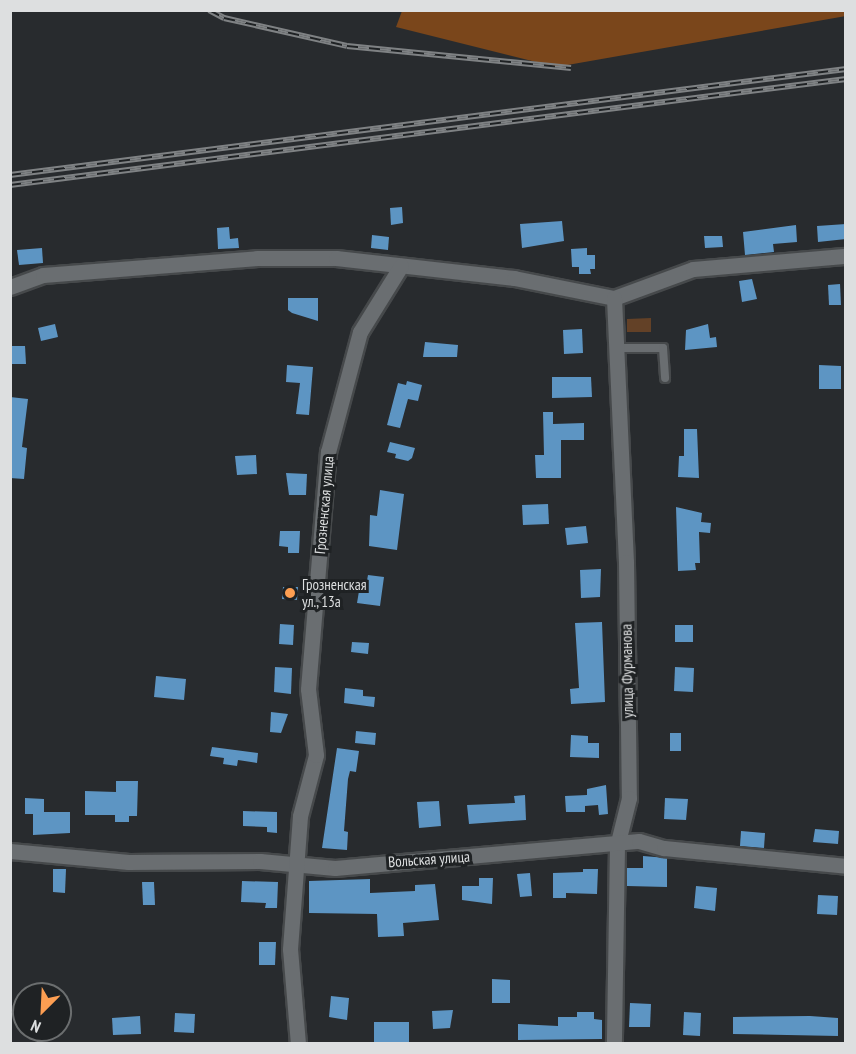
<!DOCTYPE html>
<html>
<head>
<meta charset="utf-8">
<style>
	body { margin:0 }
	#map { position:relative; width:856px; height:1054px; overflow:hidden; background:#282b2e; font-family:"PT Sans Narrow",sans-serif }
	div>[style] { position:absolute }
	.green>* { inset:0; background:#634127 }
	.forest>* { inset:0; background:#7a461b }
	.building>* { inset:0; background:#5d95c3 }
	.roads { filter:drop-shadow(2px 0 #46494b) drop-shadow(-2px 0 #46494b) drop-shadow(0 2px #46494b) drop-shadow(0 -2px #46494b) }
	.lane>* { height:8px; margin:-4px; padding:0 4px; transform-origin:4px; border-radius:4px; background:#6a6e71 }
	.street>* { height:15px; margin:-7.5px; padding:0 7.5px; transform-origin:7.5px; border-radius:7.5px; background:#6a6e71 }
	.rail>* { height:6px; margin-top:-3px; transform-origin:0; background:repeating-linear-gradient(90deg,#1f2224 0 11px,#7f8284 0 22px); box-sizing:border-box; border-block:2px solid #7f8284 }
	.dots>* { width:16px; height:16px; translate:-50% -50%; box-sizing:border-box; border:3px solid #1f2224; border-radius:50% }
	span { translate:-50% -50%; white-space:nowrap; text-align:center; line-height:1.15; -webkit-text-stroke:6px #1f2224; paint-order:stroke }
	.street-label { font-size:15px; color:#dddfe0 }
	.poi-label { font-size:15px; color:#dddfe0 }
	.left { translate:0 -50%; text-align:left }
	.frame { position:absolute; inset:0; border:12px solid #dddfe0; pointer-events:none }
	.north { position:absolute; left:12px; top:982px; width:60px; height:60px; box-sizing:border-box; background:#1f2224; border:2px solid #6b6e6f; border-radius:50%; rotate:204deg; font-size:16px; font-weight:700; line-height:24px; text-align:center; color:#dddfe0 }
	.north::after { content:''; display:block; margin:auto; width:21px; height:27px; background:#fc9e52; clip-path:polygon(50% 0,100% 100%,50% 72%,0 100%) }
</style>
</head>
<body>
<div id="map">
	<div class="green">
		<div style="clip-path:polygon(651px 318px,651px 332px,627px 332px,627px 319px)"></div>
	</div>
	<div class="forest">
		<div style="clip-path:polygon(402px 11px,845px 10px,846px 16px,556px 67px,396px 27px)"></div>
	</div>
	<div class="building">
		<div style="clip-path:polygon(402px 207px,403px 223px,391px 225px,390px 208px)"></div>
		<div style="clip-path:polygon(562px 221px,564px 241px,522px 248px,520px 224px)"></div>
		<div style="clip-path:polygon(846px 224px,846px 239px,818px 242px,817px 226px)"></div>
		<div style="clip-path:polygon(796px 225px,797px 242px,773px 244px,774px 252px,745px 255px,743px 232px)"></div>
		<div style="clip-path:polygon(229px 227px,230px 239px,238px 238px,239px 248px,218px 249px,217px 228px)"></div>
		<div style="clip-path:polygon(372px 235px,389px 237px,388px 250px,371px 248px)"></div>
		<div style="clip-path:polygon(704px 236px,722px 236px,723px 247px,705px 248px)"></div>
		<div style="clip-path:polygon(42px 248px,43px 263px,19px 265px,17px 250px)"></div>
		<div style="clip-path:polygon(587px 248px,587px 255px,595px 255px,595px 269px,590px 269px,591px 274px,579px 274px,579px 267px,572px 267px,571px 249px)"></div>
		<div style="clip-path:polygon(752px 279px,757px 299px,742px 302px,739px 281px)"></div>
		<div style="clip-path:polygon(840px 284px,841px 305px,829px 305px,828px 285px)"></div>
		<div style="clip-path:polygon(288px 298px,318px 298px,318px 321px,292px 313px,288px 310px)"></div>
		<div style="clip-path:polygon(55px 324px,58px 337px,41px 341px,38px 328px)"></div>
		<div style="clip-path:polygon(708px 324px,710px 338px,716px 337px,717px 347px,685px 350px,686px 330px)"></div>
		<div style="clip-path:polygon(582px 329px,583px 353px,564px 354px,563px 330px)"></div>
		<div style="clip-path:polygon(425px 342px,458px 345px,457px 357px,423px 357px)"></div>
		<div style="clip-path:polygon(10px 346px,25px 346px,26px 364px,11px 364px)"></div>
		<div style="clip-path:polygon(287px 365px,313px 367px,309px 415px,296px 414px,300px 383px,286px 382px)"></div>
		<div style="clip-path:polygon(819px 365px,841px 366px,841px 389px,819px 389px)"></div>
		<div style="clip-path:polygon(552px 377px,591px 377px,592px 397px,552px 398px)"></div>
		<div style="clip-path:polygon(407px 381px,422px 385px,418px 401px,408px 399px,400px 428px,387px 425px,398px 383px,406px 385px)"></div>
		<div style="clip-path:polygon(10px 397px,28px 399px,22px 447px,27px 448px,24px 479px,10px 478px)"></div>
		<div style="clip-path:polygon(543px 412px,553px 412px,553px 424px,584px 423px,584px 440px,561px 440px,561px 478px,536px 478px,535px 455px,544px 455px)"></div>
		<div style="clip-path:polygon(684px 429px,697px 429px,699px 478px,678px 477px,679px 456px,684px 456px)"></div>
		<div style="clip-path:polygon(390px 442px,415px 448px,412px 458px,408px 461px,395px 458px,396px 454px,387px 452px)"></div>
		<div style="clip-path:polygon(256px 455px,257px 474px,237px 475px,235px 456px)"></div>
		<div style="clip-path:polygon(286px 473px,307px 474px,306px 495px,289px 495px)"></div>
		<div style="clip-path:polygon(380px 490px,404px 494px,397px 550px,369px 546px,370px 515px,377px 516px)"></div>
		<div style="clip-path:polygon(548px 504px,549px 524px,523px 525px,522px 505px)"></div>
		<div style="clip-path:polygon(676px 507px,702px 513px,701px 522px,711px 523px,710px 533px,699px 532px,700px 563px,695px 563px,696px 570px,678px 571px)"></div>
		<div style="clip-path:polygon(586px 526px,588px 543px,567px 545px,565px 528px)"></div>
		<div style="clip-path:polygon(280px 531px,300px 531px,299px 553px,288px 553px,288px 547px,279px 546px)"></div>
		<div style="clip-path:polygon(601px 569px,600px 597px,581px 598px,580px 570px)"></div>
		<div style="clip-path:polygon(368px 575px,384px 577px,380px 606px,357px 603px,360px 585px,366px 586px)"></div>
		<div style="clip-path:polygon(283px 587px,298px 587px,297px 600px,282px 599px)"></div>
		<div style="clip-path:polygon(602px 622px,605px 702px,571px 704px,570px 689px,579px 688px,575px 623px)"></div>
		<div style="clip-path:polygon(280px 624px,294px 625px,293px 645px,279px 644px)"></div>
		<div style="clip-path:polygon(675px 625px,693px 625px,693px 642px,675px 642px)"></div>
		<div style="clip-path:polygon(352px 642px,369px 643px,368px 654px,351px 652px)"></div>
		<div style="clip-path:polygon(275px 667px,292px 668px,291px 694px,274px 692px)"></div>
		<div style="clip-path:polygon(675px 667px,694px 668px,693px 692px,674px 691px)"></div>
		<div style="clip-path:polygon(156px 676px,186px 679px,184px 700px,154px 697px)"></div>
		<div style="clip-path:polygon(345px 688px,363px 690px,363px 696px,375px 697px,374px 707px,344px 703px)"></div>
		<div style="clip-path:polygon(271px 712px,288px 714px,281px 733px,270px 732px)"></div>
		<div style="clip-path:polygon(356px 731px,376px 733px,375px 745px,355px 743px)"></div>
		<div style="clip-path:polygon(670px 733px,681px 733px,681px 751px,670px 751px)"></div>
		<div style="clip-path:polygon(571px 735px,588px 736px,588px 743px,599px 743px,599px 758px,570px 757px)"></div>
		<div style="clip-path:polygon(212px 747px,258px 753px,257px 763px,238px 760px,237px 766px,223px 764px,224px 758px,210px 756px)"></div>
		<div style="clip-path:polygon(337px 748px,359px 751px,356px 772px,350px 771px,348px 779px,344px 831px,348px 832px,347px 850px,322px 848px)"></div>
		<div style="clip-path:polygon(116px 781px,138px 781px,137px 816px,129px 816px,129px 822px,115px 822px,115px 815px,85px 815px,85px 791px,116px 792px)"></div>
		<div style="clip-path:polygon(606px 785px,608px 814px,599px 815px,598px 805px,585px 806px,585px 812px,566px 812px,565px 796px,587px 795px,587px 789px)"></div>
		<div style="clip-path:polygon(525px 795px,526px 820px,469px 824px,467px 805px,515px 803px,514px 796px)"></div>
		<div style="clip-path:polygon(25px 798px,44px 799px,44px 812px,70px 812px,70px 833px,33px 835px,33px 814px,25px 814px)"></div>
		<div style="clip-path:polygon(665px 798px,688px 799px,686px 820px,664px 819px)"></div>
		<div style="clip-path:polygon(439px 801px,441px 826px,419px 828px,417px 802px)"></div>
		<div style="clip-path:polygon(243px 811px,277px 812px,277px 833px,267px 832px,267px 827px,243px 826px)"></div>
		<div style="clip-path:polygon(815px 829px,839px 831px,838px 844px,813px 842px)"></div>
		<div style="clip-path:polygon(741px 831px,765px 833px,764px 848px,740px 846px)"></div>
		<div style="clip-path:polygon(643px 856px,667px 858px,667px 887px,627px 886px,627px 868px,643px 868px)"></div>
		<div style="clip-path:polygon(53px 869px,66px 869px,65px 893px,53px 892px)"></div>
		<div style="clip-path:polygon(583px 869px,598px 869px,597px 894px,566px 893px,566px 898px,553px 898px,553px 873px,583px 872px)"></div>
		<div style="clip-path:polygon(530px 873px,532px 896px,520px 897px,517px 874px)"></div>
		<div style="clip-path:polygon(479px 878px,493px 878px,492px 904px,462px 900px,462px 886px,479px 886px)"></div>
		<div style="clip-path:polygon(370px 879px,370px 893px,415px 891px,415px 885px,435px 884px,439px 920px,403px 923px,404px 936px,378px 937px,377px 914px,309px 913px,309px 881px)"></div>
		<div style="clip-path:polygon(242px 881px,278px 882px,277px 908px,265px 908px,266px 903px,241px 902px)"></div>
		<div style="clip-path:polygon(142px 882px,154px 882px,155px 905px,143px 905px)"></div>
		<div style="clip-path:polygon(696px 886px,717px 888px,715px 911px,694px 908px)"></div>
		<div style="clip-path:polygon(818px 895px,838px 896px,837px 915px,817px 914px)"></div>
		<div style="clip-path:polygon(259px 942px,276px 942px,275px 965px,259px 965px)"></div>
		<div style="clip-path:polygon(492px 979px,510px 980px,510px 1003px,492px 1003px)"></div>
		<div style="clip-path:polygon(331px 996px,349px 998px,347px 1020px,329px 1017px)"></div>
		<div style="clip-path:polygon(630px 1003px,651px 1004px,650px 1027px,629px 1027px)"></div>
		<div style="clip-path:polygon(453px 1010px,450px 1028px,433px 1029px,432px 1011px)"></div>
		<div style="clip-path:polygon(577px 1012px,594px 1012px,594px 1019px,602px 1020px,602px 1039px,518px 1040px,518px 1024px,558px 1026px,558px 1017px,577px 1017px)"></div>
		<div style="clip-path:polygon(684px 1012px,701px 1013px,700px 1036px,683px 1035px)"></div>
		<div style="clip-path:polygon(175px 1013px,195px 1014px,194px 1033px,174px 1032px)"></div>
		<div style="clip-path:polygon(140px 1016px,141px 1034px,113px 1035px,112px 1018px)"></div>
		<div style="clip-path:polygon(810px 1016px,838px 1018px,838px 1036px,733px 1034px,733px 1017px)"></div>
		<div style="clip-path:polygon(374px 1022px,409px 1022px,409px 1044px,374px 1044px)"></div>
	</div>
	<div class="roads">
		<div class="lane">
			<div style="left:616px;top:348px;width:47px"></div>
			<div style="left:663px;top:348px;width:30px;rotate:86deg"></div>
		</div>
		<div class="street">
			<div style="left:10px;top:287px;width:35px;rotate:-20deg"></div>
			<div style="left:43px;top:275px;width:215px;rotate:-4.5deg"></div>
			<div style="left:257px;top:258px;width:79px"></div>
			<div style="left:336px;top:258px;width:179px;rotate:6.4deg"></div>
			<div style="left:514px;top:278px;width:102px;rotate:11.3deg"></div>
			<div style="left:614px;top:298px;width:84px;rotate:-20.2deg"></div>
			<div style="left:693px;top:269px;width:154px;rotate:-4.9deg"></div>
			<div style="left:614px;top:298px;width:264px;rotate:87.4deg"></div>
			<div style="left:626px;top:562px;width:236px;rotate:89.3deg"></div>
			<div style="left:629px;top:798px;width:49px;rotate:104deg"></div>
			<div style="left:617px;top:846px;width:198px;rotate:90.9deg"></div>
			<div style="left:10px;top:851px;width:119px;rotate:5.3deg"></div>
			<div style="left:128px;top:862px;width:132px;rotate:-0.4deg"></div>
			<div style="left:260px;top:861px;width:75px;rotate:5.3deg"></div>
			<div style="left:335px;top:868px;width:305px;rotate:-5.1deg"></div>
			<div style="left:639px;top:841px;width:26px;rotate:16deg"></div>
			<div style="left:664px;top:848px;width:183px;rotate:5.6deg"></div>
			<div style="left:298px;top:1044px;width:95px;rotate:-94.8deg"></div>
			<div style="left:290px;top:949px;width:133px;rotate:-85.7deg"></div>
			<div style="left:300px;top:816px;width:63px;rotate:-75.3deg"></div>
			<div style="left:316px;top:755px;width:66px;rotate:-96.9deg"></div>
			<div style="left:308px;top:689px;width:238px;rotate:-85.2deg"></div>
			<div style="left:328px;top:452px;width:124px;rotate:-75.1deg"></div>
			<div style="left:360px;top:332px;width:78px;rotate:-58.2deg"></div>
		</div>
	</div>
	<div class="rail">
		<div style="left:209px;top:10px;width:17px;rotate:28deg"></div>
		<div style="left:224px;top:18px;width:126px;rotate:12.8deg"></div>
		<div style="left:347px;top:46px;width:225px;rotate:5.6deg"></div>
		<div style="left:10px;top:175px;width:843px;rotate:-7.23deg"></div>
		<div style="left:10px;top:185px;width:843px;rotate:-7.23deg"></div>
	</div>
	<div class="dots">
		<div style="left:290px;top:593px;background:#fc9e52"></div>
	</div>
	<div class="street-label">
		<span style="left:324px;top:505px;rotate:-85deg">Грозненская улица</span>
		<span style="left:627px;top:671px;rotate:-91deg">улица Фурманова</span>
		<span style="left:429px;top:859px;rotate:-4deg">Вольская улица</span>
	</div>
	<div class="poi-label">
		<span class="left" style="left:302px;top:593px">Грозненская<br>ул., 13а</span>
	</div>
	<div class="frame"></div>
	<div class="north">N</div>
</div>
</body>
</html>
